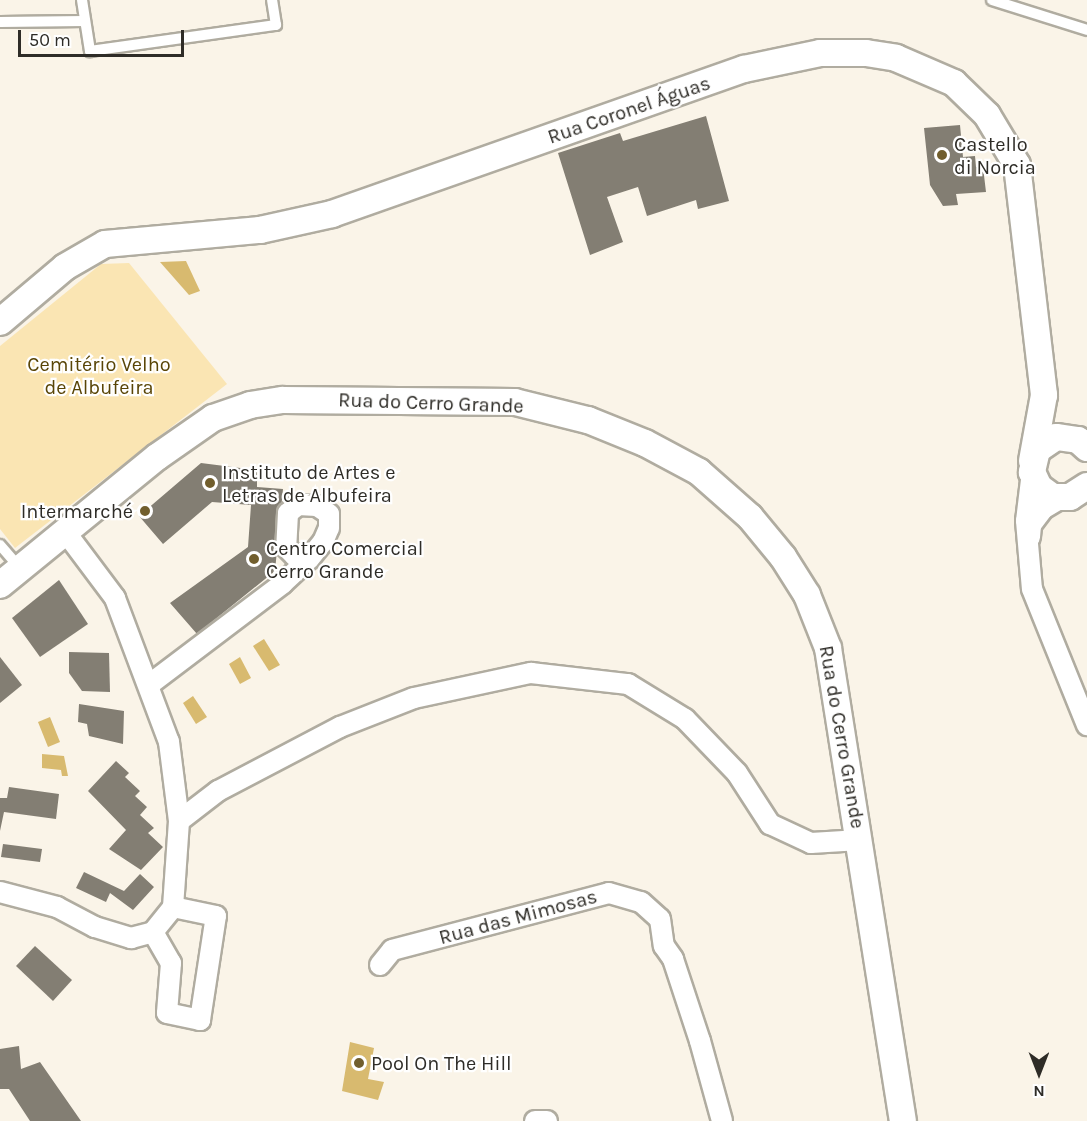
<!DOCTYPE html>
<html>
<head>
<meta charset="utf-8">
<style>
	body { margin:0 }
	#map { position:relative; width:1087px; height:1121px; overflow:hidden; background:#faf4e8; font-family:Karla,sans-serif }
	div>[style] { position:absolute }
	.green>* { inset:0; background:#fae5b3 }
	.water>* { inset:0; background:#d8ba6f }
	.building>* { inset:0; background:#837e73 }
	.roads { filter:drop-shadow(2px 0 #b0aca0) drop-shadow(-2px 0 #b0aca0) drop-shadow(0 2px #b0aca0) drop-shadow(0 -2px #b0aca0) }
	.service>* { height:10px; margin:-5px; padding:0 5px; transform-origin:5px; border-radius:5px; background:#fff }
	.minor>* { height:20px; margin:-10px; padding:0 10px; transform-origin:10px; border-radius:10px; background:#fff }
	.tertiary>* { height:26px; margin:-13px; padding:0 13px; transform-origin:13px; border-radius:13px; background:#fff }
	.dots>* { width:16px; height:16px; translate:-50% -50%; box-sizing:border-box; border:3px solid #fff; border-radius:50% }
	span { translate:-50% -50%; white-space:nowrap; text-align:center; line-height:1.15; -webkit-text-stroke:4.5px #fff; paint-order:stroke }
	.street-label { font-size:20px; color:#2e2c27 }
	.poi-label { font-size:20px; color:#2e2c27 }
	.left { translate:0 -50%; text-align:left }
	.right { translate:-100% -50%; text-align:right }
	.park-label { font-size:20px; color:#594506 }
	.north { position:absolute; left:1009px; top:1043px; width:60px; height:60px; -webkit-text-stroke:4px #fff; paint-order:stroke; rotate:180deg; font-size:16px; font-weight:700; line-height:24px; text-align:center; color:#2e2c27 }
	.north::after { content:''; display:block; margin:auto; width:21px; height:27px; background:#2e2c27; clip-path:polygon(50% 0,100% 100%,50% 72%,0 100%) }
	.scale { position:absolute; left:18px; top:30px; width:166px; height:27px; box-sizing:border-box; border:3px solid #2e2c27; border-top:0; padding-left:8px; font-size:18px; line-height:21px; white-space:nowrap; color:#2e2c27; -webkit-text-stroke:4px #fff; paint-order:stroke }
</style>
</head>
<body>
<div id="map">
	<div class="green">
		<div style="clip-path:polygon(129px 263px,227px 384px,15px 548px,0 529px,0 346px,101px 264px)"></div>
	</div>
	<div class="water">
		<div style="clip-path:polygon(186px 261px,200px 291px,189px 295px,160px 262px)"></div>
		<div style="clip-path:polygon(264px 639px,280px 665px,269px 671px,253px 646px)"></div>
		<div style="clip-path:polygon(240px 657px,251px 678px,240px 684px,229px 664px)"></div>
		<div style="clip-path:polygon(193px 696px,207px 717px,196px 724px,183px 703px)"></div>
		<div style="clip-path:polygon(50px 717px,60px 742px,48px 747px,38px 722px)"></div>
		<div style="clip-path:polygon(42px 754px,64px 756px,68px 776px,62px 776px,61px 770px,42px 768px)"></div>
		<div style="clip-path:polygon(350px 1042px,374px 1048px,368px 1079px,384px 1082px,378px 1100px,342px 1091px)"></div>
	</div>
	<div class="building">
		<div style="clip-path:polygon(706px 116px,729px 201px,698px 209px,696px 200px,647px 216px,638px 187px,607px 197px,623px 242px,590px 255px,558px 153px,620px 133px,623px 141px)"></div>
		<div style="clip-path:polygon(960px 125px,963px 157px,975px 156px,976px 167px,983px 167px,986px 192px,956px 194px,958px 205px,943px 206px,930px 185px,924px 128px)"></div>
		<div style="clip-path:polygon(201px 463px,257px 470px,257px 487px,283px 489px,275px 571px,197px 634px,170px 603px,248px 547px,251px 505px,212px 502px,163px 544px,139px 516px)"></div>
		<div style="clip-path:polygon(59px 580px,88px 624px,40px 657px,12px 618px)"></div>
		<div style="clip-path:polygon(69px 652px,109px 653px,110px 692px,82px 691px,69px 673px)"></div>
		<div style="clip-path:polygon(0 657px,22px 685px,0 703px)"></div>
		<div style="clip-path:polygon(79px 704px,124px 711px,123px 744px,89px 736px,87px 724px,78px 722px)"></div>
		<div style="clip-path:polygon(116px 761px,129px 773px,125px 777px,140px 791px,135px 796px,147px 807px,140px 815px,154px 828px,148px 833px,163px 847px,141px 870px,109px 849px,126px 830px,88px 791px)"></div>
		<div style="clip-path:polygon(9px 787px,59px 794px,56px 819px,4px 812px,0 831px,0 798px,7px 798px)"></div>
		<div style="clip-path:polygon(3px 844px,42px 849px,40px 862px,1px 857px)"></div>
		<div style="clip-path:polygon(84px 872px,124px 891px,140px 874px,154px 887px,133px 910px,110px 893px,106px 902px,76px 888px)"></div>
		<div style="clip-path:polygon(35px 946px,72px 980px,53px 1001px,16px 966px)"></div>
		<div style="clip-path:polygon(19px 1046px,21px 1069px,40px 1062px,81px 1121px,30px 1121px,9px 1089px,0 1089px,0 1049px)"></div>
	</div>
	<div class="roads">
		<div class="service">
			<div style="left:82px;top:0;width:52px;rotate:81.1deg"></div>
			<div style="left:90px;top:51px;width:188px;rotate:-8deg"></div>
			<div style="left:276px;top:25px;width:25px;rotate:-99deg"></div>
			<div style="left:992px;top:0;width:100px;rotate:17.5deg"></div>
			<div style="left:0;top:22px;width:85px;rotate:-0.7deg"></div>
			<div style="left:0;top:545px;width:30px;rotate:49deg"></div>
		</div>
		<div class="minor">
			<div style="left:1032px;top:472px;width:49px;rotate:97deg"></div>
			<div style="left:1026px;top:521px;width:68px;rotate:85deg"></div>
			<div style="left:1032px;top:589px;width:147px;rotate:68deg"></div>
			<div style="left:1030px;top:537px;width:12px;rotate:-85deg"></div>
			<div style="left:1031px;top:525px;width:20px;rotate:-53deg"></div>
			<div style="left:1043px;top:509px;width:21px;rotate:-31deg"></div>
			<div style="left:150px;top:684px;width:166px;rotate:-37.1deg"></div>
			<div style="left:282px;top:584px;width:37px;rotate:-43deg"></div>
			<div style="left:309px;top:559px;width:22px;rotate:-51deg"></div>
			<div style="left:323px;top:542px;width:15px;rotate:-67deg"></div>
			<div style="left:329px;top:528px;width:14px;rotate:-90deg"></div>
			<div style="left:329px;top:514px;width:14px;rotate:-146deg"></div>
			<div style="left:317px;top:506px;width:19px;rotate:-177deg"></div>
			<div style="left:298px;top:505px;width:13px;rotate:141deg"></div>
			<div style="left:288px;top:513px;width:34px;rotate:93deg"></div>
			<div style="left:286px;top:547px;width:13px;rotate:45deg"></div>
			<div style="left:295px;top:556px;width:14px;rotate:12deg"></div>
			<div style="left:179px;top:821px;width:49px;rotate:-37.6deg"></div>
			<div style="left:218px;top:791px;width:138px;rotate:-27.7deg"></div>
			<div style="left:340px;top:727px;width:79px;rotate:-21.4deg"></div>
			<div style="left:414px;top:698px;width:120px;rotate:-12.1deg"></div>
			<div style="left:531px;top:673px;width:98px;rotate:6.5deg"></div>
			<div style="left:628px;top:684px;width:67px;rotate:31.6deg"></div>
			<div style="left:685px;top:719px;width:75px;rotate:46.1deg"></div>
			<div style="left:737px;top:773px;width:61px;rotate:57.1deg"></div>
			<div style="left:770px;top:824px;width:45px;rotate:24.9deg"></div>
			<div style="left:811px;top:843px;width:49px;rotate:-3.5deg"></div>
			<div style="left:0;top:892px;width:59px;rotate:14.7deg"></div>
			<div style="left:57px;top:907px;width:43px;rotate:27.8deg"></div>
			<div style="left:95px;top:927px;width:38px;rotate:17deg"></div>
			<div style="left:131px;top:938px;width:23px;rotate:-15deg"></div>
			<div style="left:153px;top:932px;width:32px;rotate:-51deg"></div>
			<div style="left:173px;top:907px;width:86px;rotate:-86deg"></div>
			<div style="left:179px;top:821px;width:80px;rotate:-97.2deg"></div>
			<div style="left:169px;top:742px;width:154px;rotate:-110.6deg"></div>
			<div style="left:115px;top:598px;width:85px;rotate:-126.9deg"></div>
			<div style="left:153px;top:932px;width:36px;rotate:60deg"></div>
			<div style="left:171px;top:963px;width:50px;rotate:94.6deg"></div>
			<div style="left:167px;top:1013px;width:34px;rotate:12deg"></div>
			<div style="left:200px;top:1020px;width:105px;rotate:-81.3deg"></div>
			<div style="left:216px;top:916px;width:44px;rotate:-168.2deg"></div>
			<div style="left:380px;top:965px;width:19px;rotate:-51deg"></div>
			<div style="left:392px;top:950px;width:224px;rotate:-14.7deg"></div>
			<div style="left:609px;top:893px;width:33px;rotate:16deg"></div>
			<div style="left:641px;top:902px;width:25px;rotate:42deg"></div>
			<div style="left:660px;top:919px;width:27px;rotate:82deg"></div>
			<div style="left:664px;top:946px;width:16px;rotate:55deg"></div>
			<div style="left:673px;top:959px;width:86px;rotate:71.8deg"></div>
			<div style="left:700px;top:1041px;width:83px;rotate:74.6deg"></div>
			<div style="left:535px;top:1121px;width:12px"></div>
		</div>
		<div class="tertiary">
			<div style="left:0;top:322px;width:85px;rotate:-40.2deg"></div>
			<div style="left:65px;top:267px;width:46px;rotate:-29.9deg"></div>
			<div style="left:105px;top:244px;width:156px;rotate:-5.2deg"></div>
			<div style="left:260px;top:230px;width:74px;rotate:-12.5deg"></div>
			<div style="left:332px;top:214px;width:437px;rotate:-19.4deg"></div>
			<div style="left:744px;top:69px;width:78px;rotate:-11.9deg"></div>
			<div style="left:820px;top:53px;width:46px"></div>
			<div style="left:866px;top:53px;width:30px;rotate:9deg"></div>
			<div style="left:896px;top:58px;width:63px;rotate:23.3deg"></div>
			<div style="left:954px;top:83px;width:46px;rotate:44.1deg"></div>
			<div style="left:987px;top:115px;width:58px;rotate:59deg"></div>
			<div style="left:1017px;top:165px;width:232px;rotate:83.3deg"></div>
			<div style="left:1044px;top:395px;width:67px;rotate:100.3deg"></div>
			<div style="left:1087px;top:448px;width:12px;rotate:-138deg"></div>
			<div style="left:1078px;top:440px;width:22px;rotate:-172deg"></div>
			<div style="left:1056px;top:437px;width:23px;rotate:146deg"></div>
			<div style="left:1037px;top:450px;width:23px;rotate:103deg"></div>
			<div style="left:1032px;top:472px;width:17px;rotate:65deg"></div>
			<div style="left:1039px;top:487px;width:17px;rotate:36deg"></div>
			<div style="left:1053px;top:497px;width:17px"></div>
			<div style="left:1070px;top:497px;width:20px;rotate:-33deg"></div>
			<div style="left:0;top:585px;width:203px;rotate:-39.2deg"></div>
			<div style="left:157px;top:457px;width:68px;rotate:-34.9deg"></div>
			<div style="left:213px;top:418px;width:39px;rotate:-19deg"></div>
			<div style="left:250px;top:405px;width:33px;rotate:-9deg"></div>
			<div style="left:283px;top:400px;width:232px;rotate:0.5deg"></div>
			<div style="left:515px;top:402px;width:75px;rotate:13.9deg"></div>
			<div style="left:588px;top:420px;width:61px;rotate:22deg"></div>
			<div style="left:645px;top:443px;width:61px;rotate:28.2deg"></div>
			<div style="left:699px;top:472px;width:68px;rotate:41.4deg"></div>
			<div style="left:750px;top:517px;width:52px;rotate:50.5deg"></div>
			<div style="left:783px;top:557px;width:45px;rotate:57.7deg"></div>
			<div style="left:807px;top:595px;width:57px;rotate:68.4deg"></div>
			<div style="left:828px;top:648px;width:479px;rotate:81deg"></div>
		</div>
	</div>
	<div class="dots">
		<div style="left:942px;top:155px;background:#715e2d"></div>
		<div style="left:210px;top:483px;background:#715e2d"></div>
		<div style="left:145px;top:511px;background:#715e2d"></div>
		<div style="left:254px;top:559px;background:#715e2d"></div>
		<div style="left:359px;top:1063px;background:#715e2d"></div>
	</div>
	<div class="street-label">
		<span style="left:629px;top:110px;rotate:-19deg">Rua Coronel Águas</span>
		<span style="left:431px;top:403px;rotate:2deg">Rua do Cerro Grande</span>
		<span style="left:842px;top:737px;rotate:80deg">Rua do Cerro Grande</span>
		<span style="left:518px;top:917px;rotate:-15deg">Rua das Mimosas</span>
	</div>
	<div class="poi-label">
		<span class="left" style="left:954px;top:156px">Castello<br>di Norcia</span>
		<span class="left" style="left:222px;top:484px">Instituto de Artes e<br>Letras de Albufeira</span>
		<span class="right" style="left:133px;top:511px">Intermarché</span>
		<span class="left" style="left:266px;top:560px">Centro Comercial<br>Cerro Grande</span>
		<span class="left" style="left:371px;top:1063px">Pool On The Hill</span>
	</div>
	<div class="park-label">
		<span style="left:99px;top:376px">Cemitério Velho<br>de Albufeira</span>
	</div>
	<div class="north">N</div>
	<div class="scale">50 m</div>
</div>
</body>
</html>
